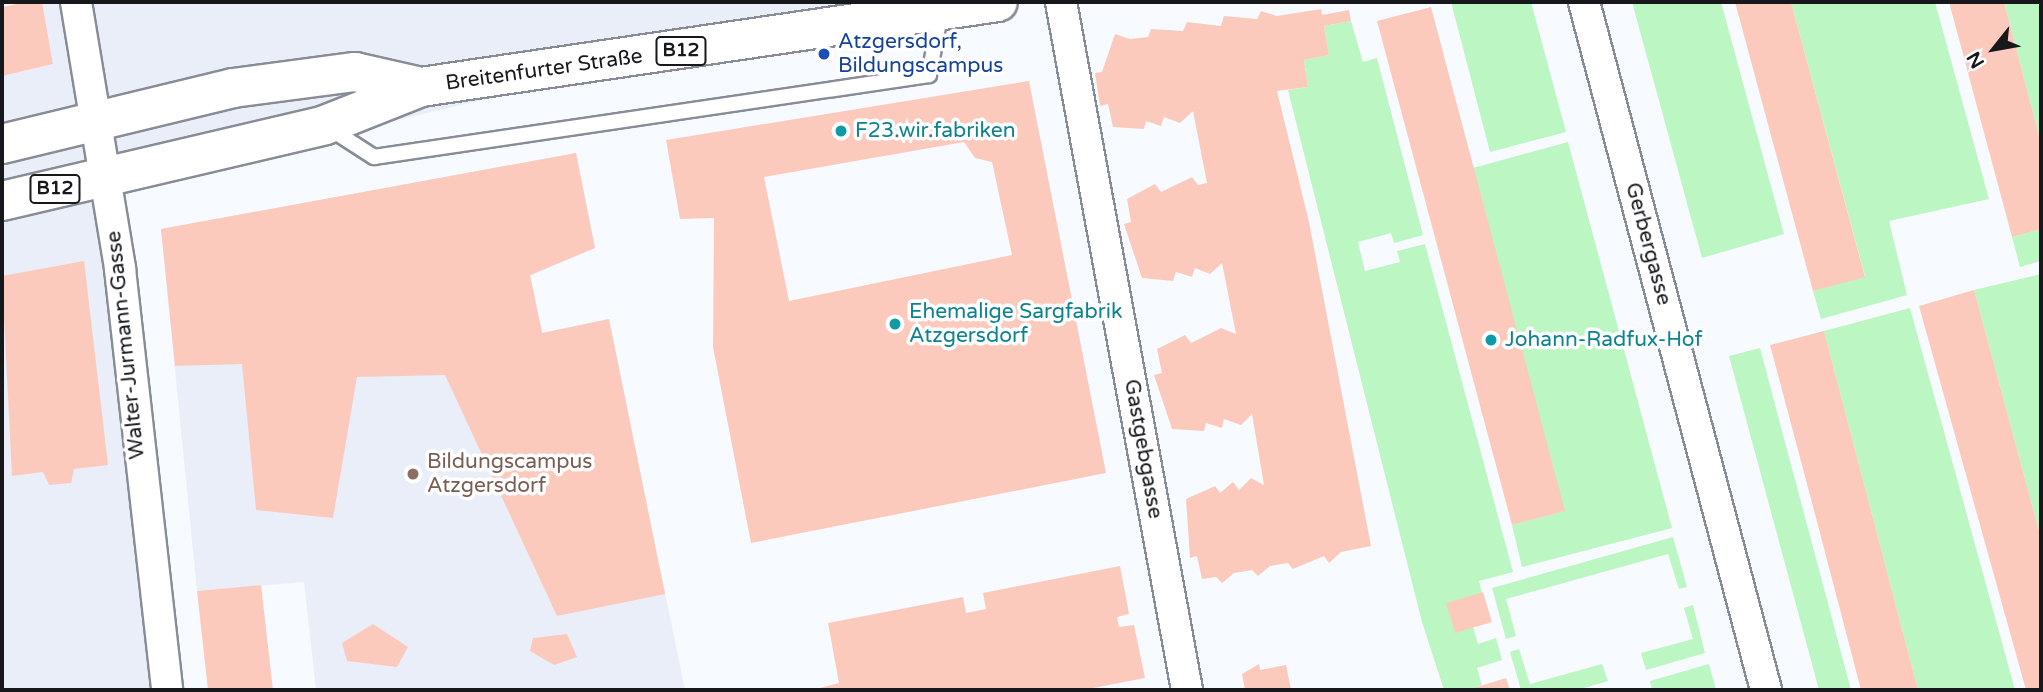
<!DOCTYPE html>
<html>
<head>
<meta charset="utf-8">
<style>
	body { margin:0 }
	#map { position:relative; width:2043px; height:692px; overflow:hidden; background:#f7fafe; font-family:"Varela Round",sans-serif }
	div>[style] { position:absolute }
	.built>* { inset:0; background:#e9eef8 }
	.green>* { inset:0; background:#bcf6c2 }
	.building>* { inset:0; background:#fccabd }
	.roads { filter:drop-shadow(2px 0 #878c96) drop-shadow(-2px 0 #878c96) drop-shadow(0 2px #878c96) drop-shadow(0 -2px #878c96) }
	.service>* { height:14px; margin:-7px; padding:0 7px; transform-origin:7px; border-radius:7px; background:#fff }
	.minor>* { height:30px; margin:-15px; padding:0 15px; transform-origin:15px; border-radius:15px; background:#fff }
	.primary>* { height:38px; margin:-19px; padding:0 19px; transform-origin:19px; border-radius:19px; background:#fff }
	.dots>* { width:19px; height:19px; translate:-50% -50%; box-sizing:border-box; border:4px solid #fff; border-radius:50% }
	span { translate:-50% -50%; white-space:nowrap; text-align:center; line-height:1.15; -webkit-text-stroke:7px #fff; paint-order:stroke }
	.shield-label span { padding:2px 5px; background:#fff; border:2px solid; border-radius:5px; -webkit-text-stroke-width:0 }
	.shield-label { font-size:19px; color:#17181c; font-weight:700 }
	.transit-label { font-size:21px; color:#164399 }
	.left { translate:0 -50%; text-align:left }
	.street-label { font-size:21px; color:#17181c }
	.culture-label { font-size:21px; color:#0d838f }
	.education-label { font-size:21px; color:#785e54 }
	.frame { position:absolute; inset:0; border:4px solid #17181c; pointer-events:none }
	.north { position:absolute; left:1959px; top:14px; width:70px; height:70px; -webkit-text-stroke:5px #fff; paint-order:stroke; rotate:239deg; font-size:19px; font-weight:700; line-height:28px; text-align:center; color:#17181c }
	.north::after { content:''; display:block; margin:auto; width:24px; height:32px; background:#17181c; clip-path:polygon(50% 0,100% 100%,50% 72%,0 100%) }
</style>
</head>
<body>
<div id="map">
	<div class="built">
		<div style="clip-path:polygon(42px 2px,901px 2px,119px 185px,176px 690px,2px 690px,2px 76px,53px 64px)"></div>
		<div style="clip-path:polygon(576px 153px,595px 248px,530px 276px,543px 333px,609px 319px,685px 690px,316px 690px,304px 582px,197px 591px,161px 229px)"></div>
	</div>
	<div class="green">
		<div style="clip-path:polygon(1451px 2px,1531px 2px,1566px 132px,1490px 152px)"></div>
		<div style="clip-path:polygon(1632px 2px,1721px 2px,1784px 234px,1702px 258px)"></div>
		<div style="clip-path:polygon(1791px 2px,1935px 2px,1989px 199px,1889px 221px,1907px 295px,1821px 319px,1813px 291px,1865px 276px)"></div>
		<div style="clip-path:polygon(2004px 2px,2041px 2px,2041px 143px)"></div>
		<div style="clip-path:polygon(1351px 21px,1363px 62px,1377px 58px,1423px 235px,1394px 243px,1391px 233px,1358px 242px,1365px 271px,1400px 262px,1397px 251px,1425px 244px,1513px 572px,1479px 581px,1482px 593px,1447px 603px,1455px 632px,1473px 627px,1478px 644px,1496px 638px,1502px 660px,1477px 668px,1482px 685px,1470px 690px,1444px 690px,1422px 622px,1288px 90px,1308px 87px,1304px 60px,1329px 55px,1324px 26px)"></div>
		<div style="clip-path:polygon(1568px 142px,1672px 528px,1522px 567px,1512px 525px,1564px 511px,1473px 168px)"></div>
		<div style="clip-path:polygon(2041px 229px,2041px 261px,2020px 267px,2012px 237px)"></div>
		<div style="clip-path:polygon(2041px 274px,2041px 538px,1974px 290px)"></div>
		<div style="clip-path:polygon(1910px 308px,2015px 690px,1918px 690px,1824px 331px)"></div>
		<div style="clip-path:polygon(1760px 348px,1851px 690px,1819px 690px,1729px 356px)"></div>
		<div style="clip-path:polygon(1673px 537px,1687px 587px,1679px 589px,1668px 554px,1506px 599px,1516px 636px,1506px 639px,1492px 588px)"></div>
		<div style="clip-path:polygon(1693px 605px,1705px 653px,1646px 670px,1641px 653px,1693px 639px,1684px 608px)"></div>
		<div style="clip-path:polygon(1519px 649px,1530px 684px,1602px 664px,1608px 681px,1577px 690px,1521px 690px,1510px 652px)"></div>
		<div style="clip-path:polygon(1709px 664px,1716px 690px,1652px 690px,1650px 681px)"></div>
	</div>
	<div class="building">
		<div style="clip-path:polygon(27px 2px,42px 2px,53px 64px,2px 76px,2px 7px)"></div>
		<div style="clip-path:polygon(1735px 2px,1791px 2px,1865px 277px,1813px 291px)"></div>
		<div style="clip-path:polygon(1949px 2px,2004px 2px,2041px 143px,2041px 229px,2012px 237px)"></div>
		<div style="clip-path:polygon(1431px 7px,1565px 511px,1512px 525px,1377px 21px)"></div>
		<div style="clip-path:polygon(1321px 9px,1322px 15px,1349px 10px,1351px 21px,1324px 26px,1329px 55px,1304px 60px,1308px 87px,1277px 91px,1309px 222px,1371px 546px,1341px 552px,1329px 563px,1324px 556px,1293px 569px,1288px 563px,1270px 566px,1258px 576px,1252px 570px,1234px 573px,1222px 583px,1216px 577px,1202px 579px,1197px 556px,1190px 558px,1186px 499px,1215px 486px,1220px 493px,1233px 482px,1239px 490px,1251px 478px,1264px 485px,1252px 414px,1241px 425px,1224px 419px,1222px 428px,1206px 423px,1204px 431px,1172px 429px,1154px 375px,1162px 373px,1157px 349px,1185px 335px,1191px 343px,1221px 328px,1236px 334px,1222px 263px,1210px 274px,1195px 268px,1192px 277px,1176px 272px,1173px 281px,1142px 278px,1124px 224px,1131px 222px,1127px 199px,1155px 184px,1161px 192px,1192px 177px,1198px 185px,1207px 183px,1193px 111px,1180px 123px,1164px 117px,1161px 126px,1146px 121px,1144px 129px,1113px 127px,1108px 104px,1100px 106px,1095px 73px,1102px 72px,1115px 34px,1130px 39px,1148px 37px,1151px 29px,1183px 31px,1187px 22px,1221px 26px,1224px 16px,1257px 19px,1261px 11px,1277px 16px)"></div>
		<div style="clip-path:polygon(evenodd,1029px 81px,1106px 473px,751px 543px,713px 347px,714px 218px,680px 219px,666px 140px,1029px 81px,964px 142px,975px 158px,992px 162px,1012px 255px,789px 301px,764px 177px,964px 142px)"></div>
		<div style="clip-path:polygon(576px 153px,595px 248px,530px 275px,542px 333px,609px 319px,665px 594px,557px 616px,445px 375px,357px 377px,333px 518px,256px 510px,242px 364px,175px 366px,161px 229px)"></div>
		<div style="clip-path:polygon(84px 261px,108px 465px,74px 469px,71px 483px,49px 485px,43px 472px,12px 476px,2px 276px)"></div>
		<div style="clip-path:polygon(1974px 290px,2041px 538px,2041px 690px,2026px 690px,1919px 306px)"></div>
		<div style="clip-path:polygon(1824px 331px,1918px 690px,1861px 690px,1815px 514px,1770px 345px)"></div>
		<div style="clip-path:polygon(1120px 566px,1129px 614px,1117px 617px,1119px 627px,1134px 625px,1145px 678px,1083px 690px,812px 690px,839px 683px,828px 623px,963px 597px,966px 613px,986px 609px,983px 593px)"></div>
		<div style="clip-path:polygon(261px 585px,273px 690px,208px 690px,197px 591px)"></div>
		<div style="clip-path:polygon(1483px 592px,1492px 622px,1455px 633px,1446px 603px)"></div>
		<div style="clip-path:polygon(373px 624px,408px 647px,397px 667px,347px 661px,342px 643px)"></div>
		<div style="clip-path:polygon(567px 634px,577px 657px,554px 665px,530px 651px,533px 638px)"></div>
		<div style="clip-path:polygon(1259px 664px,1260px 670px,1286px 665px,1291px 690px,1245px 690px,1242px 674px)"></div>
		<div style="clip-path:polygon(1506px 678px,1510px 690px,1467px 690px)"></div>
	</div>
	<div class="roads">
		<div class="service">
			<div style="left:329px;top:128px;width:54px;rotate:32.8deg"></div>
			<div style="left:374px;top:157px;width:561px;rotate:-8.4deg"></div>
			<div style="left:929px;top:75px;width:65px;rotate:-79.4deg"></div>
		</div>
		<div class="minor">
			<div style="left:76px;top:2px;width:271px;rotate:80.6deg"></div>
			<div style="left:120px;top:269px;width:424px;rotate:83.6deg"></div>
			<div style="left:1061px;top:2px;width:699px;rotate:79.62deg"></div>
			<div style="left:1584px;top:2px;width:712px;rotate:75.18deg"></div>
		</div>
		<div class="primary">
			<div style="left:2px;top:144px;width:238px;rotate:-13.6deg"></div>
			<div style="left:233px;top:88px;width:123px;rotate:-7.5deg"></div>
			<div style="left:355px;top:72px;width:68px;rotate:12.8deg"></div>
			<div style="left:2px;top:201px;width:332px;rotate:-13.2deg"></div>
			<div style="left:325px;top:125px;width:103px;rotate:-21.6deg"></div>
			<div style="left:421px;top:87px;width:583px;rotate:-8.38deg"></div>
		</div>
	</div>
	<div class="dots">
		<div style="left:824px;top:54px;background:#1a4fb4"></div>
		<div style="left:841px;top:131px;background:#0f9aa8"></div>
		<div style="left:895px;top:324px;background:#0f9aa8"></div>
		<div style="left:1491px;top:340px;background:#0f9aa8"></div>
		<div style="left:413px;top:474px;background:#8d6e63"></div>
	</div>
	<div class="shield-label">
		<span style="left:681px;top:51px">B12</span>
		<span style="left:55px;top:189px">B12</span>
	</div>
	<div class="transit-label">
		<span class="left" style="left:838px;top:54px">Atzgersdorf,<br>Bildungscampus</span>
	</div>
	<div class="street-label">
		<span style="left:544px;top:70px;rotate:-8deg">Breitenfurter Straße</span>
		<span style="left:1648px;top:244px;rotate:75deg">Gerbergasse</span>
		<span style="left:126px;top:345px;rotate:-96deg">Walter-Jurmann-Gasse</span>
		<span style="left:1143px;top:449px;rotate:80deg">Gastgebgasse</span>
	</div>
	<div class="culture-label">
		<span class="left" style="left:855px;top:131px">F23.wir.fabriken</span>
		<span class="left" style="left:909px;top:324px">Ehemalige Sargfabrik<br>Atzgersdorf</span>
		<span class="left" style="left:1505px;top:340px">Johann-Radfux-Hof</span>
	</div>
	<div class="education-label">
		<span class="left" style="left:427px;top:474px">Bildungscampus<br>Atzgersdorf</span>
	</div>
	<div class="frame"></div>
	<div class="north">N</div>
</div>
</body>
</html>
